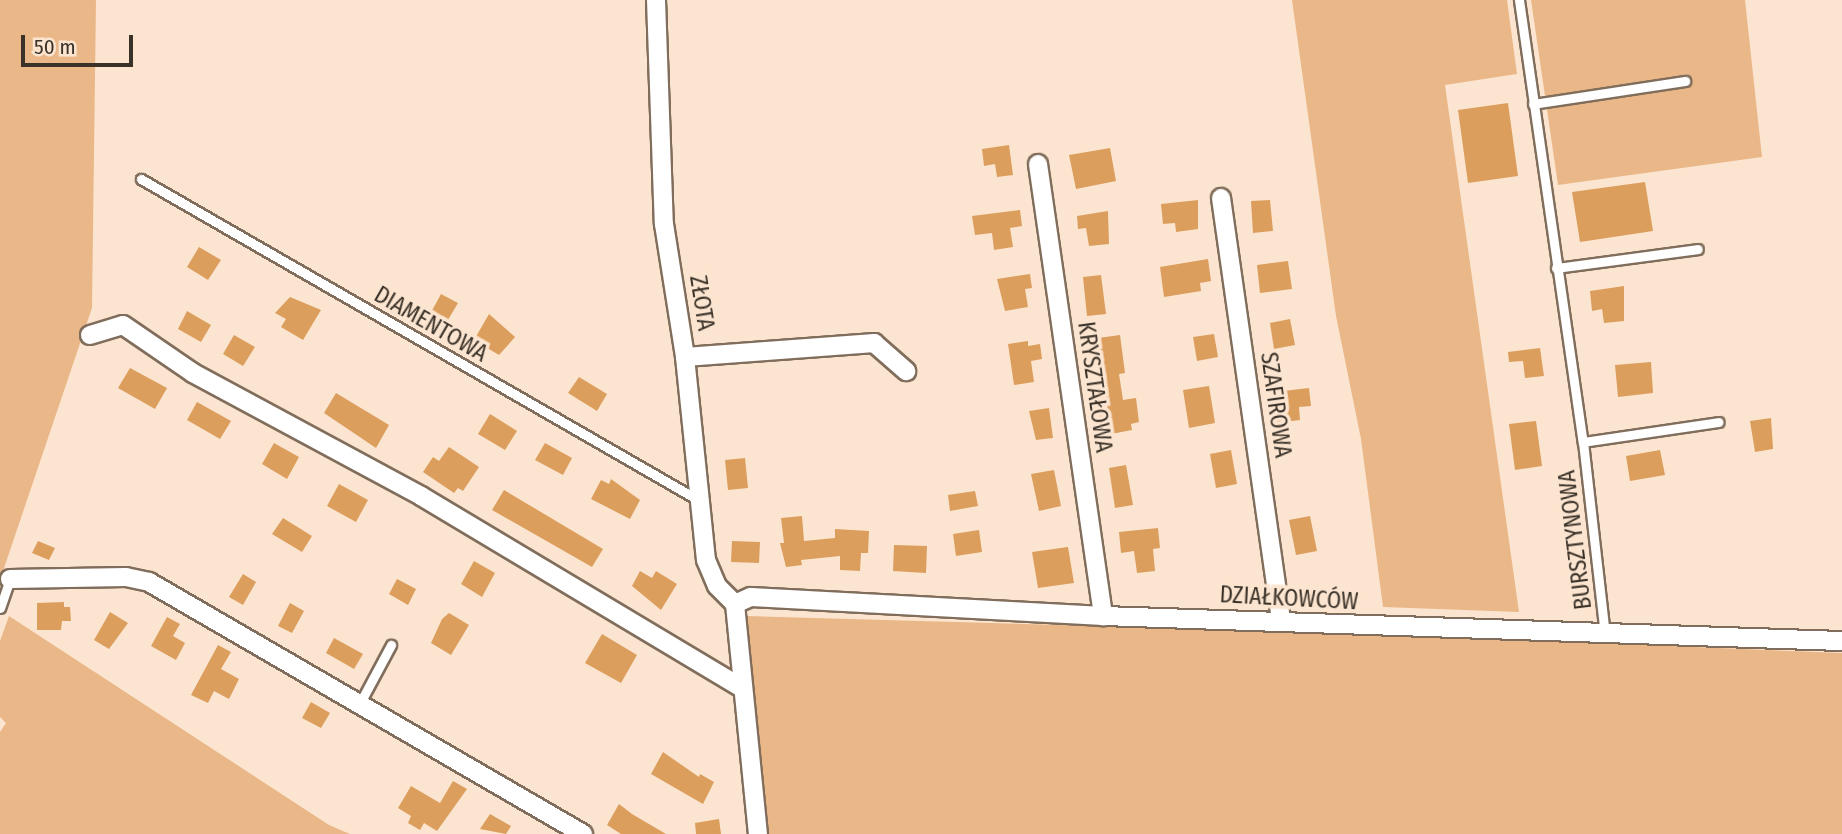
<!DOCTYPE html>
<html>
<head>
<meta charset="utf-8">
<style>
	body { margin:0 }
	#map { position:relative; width:1842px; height:834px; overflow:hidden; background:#fce5d0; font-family:"Fira Sans Condensed",sans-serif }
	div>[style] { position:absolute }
	.green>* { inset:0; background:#eab888 }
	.building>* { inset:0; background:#dc9e5d }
	.roads { filter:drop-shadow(2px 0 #816d5b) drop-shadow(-2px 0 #816d5b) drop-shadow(0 2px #816d5b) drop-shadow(0 -2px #816d5b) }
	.service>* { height:9px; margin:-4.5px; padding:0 4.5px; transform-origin:4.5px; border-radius:4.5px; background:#fff }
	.minor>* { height:18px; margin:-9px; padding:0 9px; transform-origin:9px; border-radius:9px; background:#fff }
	span { translate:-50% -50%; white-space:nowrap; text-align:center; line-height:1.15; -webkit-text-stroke:7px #fce5d0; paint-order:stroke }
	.street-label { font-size:23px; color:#3a3229 }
	.scale { position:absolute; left:21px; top:35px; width:112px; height:32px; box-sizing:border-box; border:4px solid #3a3229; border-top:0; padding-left:9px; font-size:21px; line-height:24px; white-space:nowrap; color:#3a3229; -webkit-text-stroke:5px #fce5d0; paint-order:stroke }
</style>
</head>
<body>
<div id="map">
	<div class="green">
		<div style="clip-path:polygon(0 0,96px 0,92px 308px,0 580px)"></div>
		<div style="clip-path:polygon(1292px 0,1507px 0,1517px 74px,1445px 85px,1519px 612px,1383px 607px,1361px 439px,1336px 316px)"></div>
		<div style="clip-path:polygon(1531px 0,1745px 0,1762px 157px,1558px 185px)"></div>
		<div style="clip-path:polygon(9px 616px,329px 825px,350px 834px,0 834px,0 732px,6px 723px,0 717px,0 641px)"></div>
		<div style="clip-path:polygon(747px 616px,1377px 634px,1842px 653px,1842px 834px,766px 834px)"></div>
	</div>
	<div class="building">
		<div style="clip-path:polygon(1508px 103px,1518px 176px,1468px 183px,1458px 110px)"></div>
		<div style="clip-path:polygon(1009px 145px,1013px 175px,997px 177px,995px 164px,984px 166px,982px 149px)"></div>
		<div style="clip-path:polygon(1110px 148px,1116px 181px,1076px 189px,1069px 155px)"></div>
		<div style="clip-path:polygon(1645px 182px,1653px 231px,1580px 242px,1572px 192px)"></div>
		<div style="clip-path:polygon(1198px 200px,1198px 229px,1176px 232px,1175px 223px,1163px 224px,1161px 204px)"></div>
		<div style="clip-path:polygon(1270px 200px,1273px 231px,1253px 233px,1251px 201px)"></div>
		<div style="clip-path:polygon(1020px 210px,1022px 226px,1010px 228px,1013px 247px,994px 250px,992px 233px,975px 235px,972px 216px)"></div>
		<div style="clip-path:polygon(1108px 211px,1109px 244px,1089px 246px,1086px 228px,1078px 229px,1077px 216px)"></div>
		<div style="clip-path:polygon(199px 247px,221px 260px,208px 280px,187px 267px)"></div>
		<div style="clip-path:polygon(1208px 259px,1211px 281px,1200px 283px,1201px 291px,1164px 297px,1160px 267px)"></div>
		<div style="clip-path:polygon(1288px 261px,1292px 289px,1260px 293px,1257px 265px)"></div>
		<div style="clip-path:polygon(1030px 274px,1032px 288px,1025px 289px,1028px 307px,1005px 311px,997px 279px)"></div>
		<div style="clip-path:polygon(1101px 275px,1106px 314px,1087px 316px,1083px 277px)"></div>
		<div style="clip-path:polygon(1624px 286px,1624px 321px,1604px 323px,1602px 309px,1592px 311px,1590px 291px)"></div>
		<div style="clip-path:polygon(441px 294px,458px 303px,445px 325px,429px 316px)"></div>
		<div style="clip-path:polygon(290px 297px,321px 310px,303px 340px,281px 327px,286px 319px,275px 313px)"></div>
		<div style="clip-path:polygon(187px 311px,211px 325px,201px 342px,178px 329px)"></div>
		<div style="clip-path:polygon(489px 314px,515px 337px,499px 355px,474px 340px)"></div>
		<div style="clip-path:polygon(1290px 319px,1295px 345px,1274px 349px,1270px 323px)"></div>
		<div style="clip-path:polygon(1214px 334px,1218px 357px,1197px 361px,1193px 337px)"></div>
		<div style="clip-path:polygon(234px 335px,255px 347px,243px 366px,223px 354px)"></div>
		<div style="clip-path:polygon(1120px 335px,1125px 373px,1119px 374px,1123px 400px,1136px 398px,1139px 422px,1131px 424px,1132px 430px,1111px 434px,1109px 417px,1100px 418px,1098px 404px,1107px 402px,1102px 362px,1093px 363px,1090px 345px,1099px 343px,1098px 338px)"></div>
		<div style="clip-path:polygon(1028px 341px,1028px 346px,1040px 344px,1042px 359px,1031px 361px,1034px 382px,1014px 385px,1008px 344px)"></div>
		<div style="clip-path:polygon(1540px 348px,1544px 376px,1525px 378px,1523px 361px,1509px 362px,1508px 352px)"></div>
		<div style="clip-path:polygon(1651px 362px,1653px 393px,1618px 397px,1615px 365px)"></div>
		<div style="clip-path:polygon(130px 368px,167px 388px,155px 409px,118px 388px)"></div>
		<div style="clip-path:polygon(579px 377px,607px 394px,597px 411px,568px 393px)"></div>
		<div style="clip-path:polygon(1209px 386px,1215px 423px,1189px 428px,1183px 390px)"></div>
		<div style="clip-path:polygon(1309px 388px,1311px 406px,1299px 407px,1300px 420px,1277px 423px,1274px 392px)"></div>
		<div style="clip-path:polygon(336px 393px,389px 425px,376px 448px,324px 413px)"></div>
		<div style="clip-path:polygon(197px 402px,231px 421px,220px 439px,187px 420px)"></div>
		<div style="clip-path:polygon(1049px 408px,1053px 438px,1036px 440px,1029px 411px)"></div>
		<div style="clip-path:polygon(490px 414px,517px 431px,505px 450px,478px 434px)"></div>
		<div style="clip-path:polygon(1771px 418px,1773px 449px,1755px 452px,1750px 421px)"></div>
		<div style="clip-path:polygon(1536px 421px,1542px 466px,1515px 470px,1509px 424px)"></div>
		<div style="clip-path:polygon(274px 443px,299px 457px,287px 479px,262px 464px)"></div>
		<div style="clip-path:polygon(545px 443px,572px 458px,563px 475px,535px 460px)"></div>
		<div style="clip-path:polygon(449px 447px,479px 467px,463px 491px,458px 488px,454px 493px,423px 472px,433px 457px,439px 461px)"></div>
		<div style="clip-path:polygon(1231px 450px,1237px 484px,1216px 488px,1210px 454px)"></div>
		<div style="clip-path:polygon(1660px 450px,1665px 475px,1630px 481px,1626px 456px)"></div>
		<div style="clip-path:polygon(745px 458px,748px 488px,728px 490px,725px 460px)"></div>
		<div style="clip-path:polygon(1126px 465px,1133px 505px,1115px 508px,1109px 468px)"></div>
		<div style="clip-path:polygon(1054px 470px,1061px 506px,1039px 511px,1031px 474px)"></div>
		<div style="clip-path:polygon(611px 479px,640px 500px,630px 519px,591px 499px,601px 480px,609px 484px)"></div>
		<div style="clip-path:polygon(339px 484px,368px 500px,356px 522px,327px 506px)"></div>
		<div style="clip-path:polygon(504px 490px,603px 549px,592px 567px,492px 510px)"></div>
		<div style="clip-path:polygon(975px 491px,978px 506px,950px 511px,948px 495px)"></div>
		<div style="clip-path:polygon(802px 516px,804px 541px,835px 538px,835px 529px,869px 531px,868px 553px,861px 553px,860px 571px,840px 570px,840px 556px,801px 560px,802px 565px,786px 567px,780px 543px,784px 543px,781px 518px)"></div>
		<div style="clip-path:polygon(1310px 516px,1317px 551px,1296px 555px,1289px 520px)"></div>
		<div style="clip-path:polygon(283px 518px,312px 536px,302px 552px,272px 534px)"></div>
		<div style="clip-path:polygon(1158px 528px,1160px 548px,1153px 549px,1155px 571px,1137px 573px,1134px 551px,1121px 553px,1119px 532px)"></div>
		<div style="clip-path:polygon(979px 530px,982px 552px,956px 556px,953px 534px)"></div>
		<div style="clip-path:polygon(38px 541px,55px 548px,49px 560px,32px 553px)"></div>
		<div style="clip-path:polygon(732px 541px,760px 542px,759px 563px,731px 562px)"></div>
		<div style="clip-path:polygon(894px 545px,927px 546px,926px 573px,893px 571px)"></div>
		<div style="clip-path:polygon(1068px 547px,1074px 583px,1038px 588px,1032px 552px)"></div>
		<div style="clip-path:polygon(474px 561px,495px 573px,482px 597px,461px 584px)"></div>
		<div style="clip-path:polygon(640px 571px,652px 578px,656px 571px,677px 584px,661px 610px,632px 586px)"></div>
		<div style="clip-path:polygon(243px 574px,256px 582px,243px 605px,229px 597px)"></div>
		<div style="clip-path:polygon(397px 579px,416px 589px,408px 605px,389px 594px)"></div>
		<div style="clip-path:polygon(64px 602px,64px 607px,70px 607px,71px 621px,62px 621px,61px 630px,37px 630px,37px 603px)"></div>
		<div style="clip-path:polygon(290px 603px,304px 611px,292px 633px,278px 626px)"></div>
		<div style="clip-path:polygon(110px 612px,128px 623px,109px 649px,94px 640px)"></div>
		<div style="clip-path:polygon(449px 613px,469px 625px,451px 655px,431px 643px,442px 619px)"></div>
		<div style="clip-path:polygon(167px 617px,180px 624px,173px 636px,185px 643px,176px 660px,151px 646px)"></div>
		<div style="clip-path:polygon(602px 634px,637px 655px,621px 683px,585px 663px)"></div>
		<div style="clip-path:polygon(334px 638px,363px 654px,354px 669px,326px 653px)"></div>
		<div style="clip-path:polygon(218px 645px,231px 652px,221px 669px,239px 679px,229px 699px,214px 691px,208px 703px,191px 695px)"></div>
		<div style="clip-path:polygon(311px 702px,330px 713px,321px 728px,302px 718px)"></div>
		<div style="clip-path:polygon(663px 752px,699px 777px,700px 774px,714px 782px,703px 804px,651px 774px)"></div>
		<div style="clip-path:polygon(453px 781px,467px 789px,437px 831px,424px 823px,420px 830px,408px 823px,411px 816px,398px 808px,411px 786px,440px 803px)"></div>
		<div style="clip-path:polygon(619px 804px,632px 814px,666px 834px,621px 834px,607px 825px)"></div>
		<div style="clip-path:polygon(490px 814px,511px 826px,506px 834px,480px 829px)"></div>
		<div style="clip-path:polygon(719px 819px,721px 834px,696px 834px,695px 823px)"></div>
	</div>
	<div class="roads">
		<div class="service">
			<div style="left:1519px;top:0;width:447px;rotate:81.8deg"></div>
			<div style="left:1583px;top:442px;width:193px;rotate:83.5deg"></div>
			<div style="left:1533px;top:104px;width:154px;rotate:-8.6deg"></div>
			<div style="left:141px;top:179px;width:645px;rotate:29.94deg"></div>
			<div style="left:1556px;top:268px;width:143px;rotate:-7.6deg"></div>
			<div style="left:1583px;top:442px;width:137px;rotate:-8.4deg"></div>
			<div style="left:0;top:608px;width:31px;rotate:-71deg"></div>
			<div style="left:360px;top:703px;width:66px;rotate:-61.9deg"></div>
		</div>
		<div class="minor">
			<div style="left:656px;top:0;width:224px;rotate:88deg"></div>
			<div style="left:664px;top:224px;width:135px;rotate:81deg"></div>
			<div style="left:685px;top:357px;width:204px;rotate:84.1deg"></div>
			<div style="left:706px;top:560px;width:28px;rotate:67deg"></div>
			<div style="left:717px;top:586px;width:25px;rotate:45deg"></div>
			<div style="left:1038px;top:164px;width:457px;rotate:81.8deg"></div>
			<div style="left:1221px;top:198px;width:426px;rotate:81.9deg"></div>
			<div style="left:90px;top:335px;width:34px;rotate:-17deg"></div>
			<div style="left:123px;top:325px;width:85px;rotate:34.4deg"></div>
			<div style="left:193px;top:373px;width:259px;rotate:28.3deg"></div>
			<div style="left:421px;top:496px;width:374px;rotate:30.9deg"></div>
			<div style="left:685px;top:357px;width:190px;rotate:-4.2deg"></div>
			<div style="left:874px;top:343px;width:43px;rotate:41.2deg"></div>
			<div style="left:10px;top:579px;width:116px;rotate:-1deg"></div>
			<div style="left:126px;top:577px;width:24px;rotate:12deg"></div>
			<div style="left:149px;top:582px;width:502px;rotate:30.14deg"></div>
			<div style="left:735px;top:604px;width:17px;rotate:-24deg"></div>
			<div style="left:751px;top:597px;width:353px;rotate:3.1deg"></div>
			<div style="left:1103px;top:616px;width:739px;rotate:1.94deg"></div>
			<div style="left:735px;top:604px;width:231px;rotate:84.3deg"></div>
		</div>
	</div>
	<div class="street-label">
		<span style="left:702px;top:303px;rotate:81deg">ZŁOTA</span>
		<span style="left:431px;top:324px;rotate:30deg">DIAMENTOWA</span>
		<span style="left:1095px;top:387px;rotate:82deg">KRYSZTAŁOWA</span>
		<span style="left:1276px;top:405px;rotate:82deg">SZAFIROWA</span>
		<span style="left:1575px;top:540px;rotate:-97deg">BURSZTYNOWA</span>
		<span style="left:1289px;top:598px;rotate:3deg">DZIAŁKOWCÓW</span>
	</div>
	<div class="scale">50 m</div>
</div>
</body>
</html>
